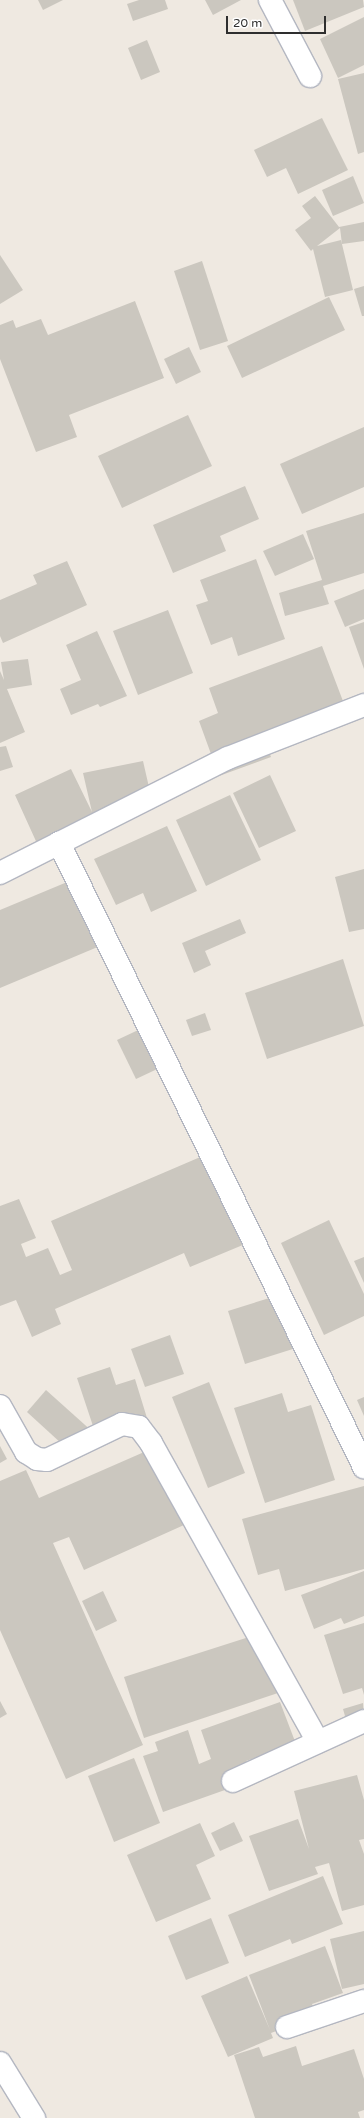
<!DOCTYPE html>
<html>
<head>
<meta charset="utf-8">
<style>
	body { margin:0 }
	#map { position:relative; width:364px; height:2118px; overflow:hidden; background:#efe9e1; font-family:"Varela Round",sans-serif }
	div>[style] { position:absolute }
	.building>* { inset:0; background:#cbc7bf }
	.roads { filter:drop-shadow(1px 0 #b4b7c1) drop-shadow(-1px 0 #b4b7c1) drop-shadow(0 1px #b4b7c1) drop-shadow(0 -1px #b4b7c1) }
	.minor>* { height:22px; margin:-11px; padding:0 11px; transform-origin:11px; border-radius:11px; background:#fff }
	span { translate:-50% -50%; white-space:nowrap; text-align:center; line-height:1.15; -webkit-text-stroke:4px #fff; paint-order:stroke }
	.scale { position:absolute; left:226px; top:16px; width:100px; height:18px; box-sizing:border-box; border:2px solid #2e2e2e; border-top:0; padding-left:5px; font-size:12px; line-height:14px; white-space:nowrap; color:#2e2e2e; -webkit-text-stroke:3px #fff; paint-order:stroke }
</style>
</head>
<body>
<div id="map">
	<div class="building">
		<div style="clip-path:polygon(38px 0,63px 0,43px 10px)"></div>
		<div style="clip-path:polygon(139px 0,165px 0,168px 9px,133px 21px,127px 4px)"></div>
		<div style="clip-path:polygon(205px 0,241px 0,213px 15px)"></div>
		<div style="clip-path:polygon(293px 0,363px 0,364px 7px,305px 31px)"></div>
		<div style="clip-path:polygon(364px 17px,364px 65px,338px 78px,320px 39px)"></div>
		<div style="clip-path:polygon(147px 40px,160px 72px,141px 80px,128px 48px)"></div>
		<div style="clip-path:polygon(364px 73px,364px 152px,358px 154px,338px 79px)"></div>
		<div style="clip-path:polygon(322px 118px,348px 170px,298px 194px,286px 168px,267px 177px,254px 150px)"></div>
		<div style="clip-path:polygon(353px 176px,364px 203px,333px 216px,322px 190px)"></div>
		<div style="clip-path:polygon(315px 196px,339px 227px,364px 222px,364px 241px,342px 244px,340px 228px,317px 246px,341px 240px,353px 290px,325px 297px,313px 249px,311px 251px,295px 230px,311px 218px,302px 206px)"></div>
		<div style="clip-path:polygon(0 255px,23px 290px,0 304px)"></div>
		<div style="clip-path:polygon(202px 261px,228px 341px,200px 350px,174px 271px)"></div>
		<div style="clip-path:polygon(364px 286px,364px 316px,362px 316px,354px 289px)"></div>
		<div style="clip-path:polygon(329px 297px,345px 330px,242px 378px,227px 346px)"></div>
		<div style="clip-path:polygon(135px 301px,164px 378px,69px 415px,77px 437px,36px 452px,0 359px,0 325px,13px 320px,16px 328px,41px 319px,48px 335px)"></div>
		<div style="clip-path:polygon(189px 347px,201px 372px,176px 384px,164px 359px)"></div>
		<div style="clip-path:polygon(188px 415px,212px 466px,122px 508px,98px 456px)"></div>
		<div style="clip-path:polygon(364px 427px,364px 487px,302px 514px,280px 464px)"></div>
		<div style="clip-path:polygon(245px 486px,259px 519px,220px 536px,226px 551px,173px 573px,153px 525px)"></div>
		<div style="clip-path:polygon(364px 513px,364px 573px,323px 586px,329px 604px,285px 616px,279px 593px,322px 580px,306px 531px)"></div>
		<div style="clip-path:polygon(303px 534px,314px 559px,275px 576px,263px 551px)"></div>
		<div style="clip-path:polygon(256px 559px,285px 639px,238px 656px,232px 637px,211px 645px,196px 605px,208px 601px,200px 580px)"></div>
		<div style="clip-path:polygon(67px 561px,87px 605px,3px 643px,0 636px,0 600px,37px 584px,33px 575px)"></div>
		<div style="clip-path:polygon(364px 589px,364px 619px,345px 627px,334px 601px)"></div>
		<div style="clip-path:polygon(168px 610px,193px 673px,138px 695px,113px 631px)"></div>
		<div style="clip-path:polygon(364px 622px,364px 669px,349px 627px)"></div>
		<div style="clip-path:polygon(97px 631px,127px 696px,100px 707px,98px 704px,71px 715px,60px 689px,81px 680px,66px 645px)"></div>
		<div style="clip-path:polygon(322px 646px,346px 709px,264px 739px,271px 757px,219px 776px,199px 721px,218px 713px,209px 688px)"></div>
		<div style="clip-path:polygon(28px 659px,32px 685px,7px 689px,25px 732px,0 743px,0 671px,4px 680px,1px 662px)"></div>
		<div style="clip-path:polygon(6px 746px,13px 767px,0 771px,0 747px)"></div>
		<div style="clip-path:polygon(143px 761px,154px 809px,96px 822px,40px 850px,15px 795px,71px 769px,92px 812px,83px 773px)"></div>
		<div style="clip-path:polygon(270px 775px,296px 831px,259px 848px,233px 793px)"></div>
		<div style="clip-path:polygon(230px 795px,261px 860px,206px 886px,176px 820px)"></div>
		<div style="clip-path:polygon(167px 826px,197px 891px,151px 912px,143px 893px,116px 905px,94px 859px)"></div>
		<div style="clip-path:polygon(364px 869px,364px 929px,349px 932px,335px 877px)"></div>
		<div style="clip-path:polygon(72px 880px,100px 946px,0 988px,0 910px)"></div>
		<div style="clip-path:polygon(240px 919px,246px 933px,205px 951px,211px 965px,194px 973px,182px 943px)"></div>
		<div style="clip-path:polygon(343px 959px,364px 1026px,267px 1059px,245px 993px)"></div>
		<div style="clip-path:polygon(205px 1013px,211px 1030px,192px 1036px,186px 1020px)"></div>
		<div style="clip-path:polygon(151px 1024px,170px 1063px,136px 1079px,117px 1040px)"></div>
		<div style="clip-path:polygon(212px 1152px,250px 1242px,190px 1267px,184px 1253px,55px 1309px,61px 1324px,32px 1337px,16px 1300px,0 1306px,0 1206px,19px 1199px,36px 1238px,21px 1244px,26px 1257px,48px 1248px,60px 1275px,72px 1270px,51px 1221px)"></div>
		<div style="clip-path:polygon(329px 1220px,364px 1294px,364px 1316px,324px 1335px,281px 1243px)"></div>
		<div style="clip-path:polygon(364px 1257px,364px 1283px,354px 1261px)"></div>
		<div style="clip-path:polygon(279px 1295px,296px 1348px,245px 1364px,228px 1311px)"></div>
		<div style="clip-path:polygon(170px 1335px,184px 1374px,145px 1387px,131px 1349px)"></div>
		<div style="clip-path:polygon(110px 1367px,116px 1385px,135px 1379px,147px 1418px,96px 1435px,77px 1378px)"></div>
		<div style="clip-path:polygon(209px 1382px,245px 1473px,208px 1488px,172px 1397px)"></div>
		<div style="clip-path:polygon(46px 1390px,94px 1433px,74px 1455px,27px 1412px)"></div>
		<div style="clip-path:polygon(282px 1393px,288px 1412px,311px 1405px,335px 1480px,265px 1503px,234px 1408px)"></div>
		<div style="clip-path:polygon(364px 1397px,364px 1416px,357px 1400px)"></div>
		<div style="clip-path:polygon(0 1446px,7px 1459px,0 1463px)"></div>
		<div style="clip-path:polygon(151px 1449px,184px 1525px,84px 1570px,69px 1537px,53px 1543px,143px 1745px,66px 1779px,0 1630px,0 1481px,26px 1470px,39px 1498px)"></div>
		<div style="clip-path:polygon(364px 1486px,364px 1569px,285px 1591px,279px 1569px,258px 1575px,242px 1519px)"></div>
		<div style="clip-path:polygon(364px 1571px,364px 1616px,344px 1624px,341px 1618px,314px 1629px,301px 1595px)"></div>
		<div style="clip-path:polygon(103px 1591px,117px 1621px,96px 1631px,82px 1601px)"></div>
		<div style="clip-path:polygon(364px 1623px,364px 1695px,362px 1688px,343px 1694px,324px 1635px)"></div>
		<div style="clip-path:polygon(258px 1634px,278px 1693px,144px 1738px,124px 1677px)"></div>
		<div style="clip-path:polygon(0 1701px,7px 1714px,0 1718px)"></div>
		<div style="clip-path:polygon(280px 1702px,296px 1744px,246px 1761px,253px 1780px,163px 1812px,143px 1756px,158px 1751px,155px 1742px,188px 1730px,199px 1764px,211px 1759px,201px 1730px)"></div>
		<div style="clip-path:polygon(363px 1703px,364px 1718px,347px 1723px,343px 1709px)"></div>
		<div style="clip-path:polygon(134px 1758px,160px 1823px,114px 1842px,88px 1776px)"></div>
		<div style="clip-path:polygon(357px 1775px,364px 1800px,364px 1839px,359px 1840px,364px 1854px,364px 1905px,342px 1911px,329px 1863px,315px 1867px,318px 1874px,269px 1891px,249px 1836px,298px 1819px,309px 1849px,294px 1791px)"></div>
		<div style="clip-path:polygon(234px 1822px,243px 1841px,220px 1851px,211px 1833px)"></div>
		<div style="clip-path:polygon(200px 1823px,215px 1856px,196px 1865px,211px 1899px,156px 1922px,127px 1855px)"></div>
		<div style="clip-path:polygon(323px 1876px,343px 1924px,292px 1944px,290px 1939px,245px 1957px,228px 1915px)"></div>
		<div style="clip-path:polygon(211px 1918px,229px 1963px,186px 1980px,168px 1936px)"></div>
		<div style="clip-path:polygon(364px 1931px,364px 1984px,342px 1989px,330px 1939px)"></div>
		<div style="clip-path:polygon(325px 1946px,343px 1993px,312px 2004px,316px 2016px,271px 2033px,273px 2038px,228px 2057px,201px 1996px,247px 1976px,270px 2030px,249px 1975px)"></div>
		<div style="clip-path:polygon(296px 2046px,302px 2066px,354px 2049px,364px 2079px,364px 2110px,358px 2112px,360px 2118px,255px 2118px,234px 2055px,259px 2047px,263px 2057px)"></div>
	</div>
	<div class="roads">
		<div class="minor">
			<div style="left:270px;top:0;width:86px;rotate:62.2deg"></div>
			<div style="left:59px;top:843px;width:695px;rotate:63.95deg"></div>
			<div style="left:0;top:873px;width:255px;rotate:-26.8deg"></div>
			<div style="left:228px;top:758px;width:146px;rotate:-21.3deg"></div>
			<div style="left:0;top:1406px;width:53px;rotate:60.5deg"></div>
			<div style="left:26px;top:1452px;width:13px;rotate:32deg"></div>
			<div style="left:37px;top:1459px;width:10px;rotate:6deg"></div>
			<div style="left:47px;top:1460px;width:83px;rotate:-25.6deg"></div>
			<div style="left:122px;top:1424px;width:17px;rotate:10deg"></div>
			<div style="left:139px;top:1427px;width:20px;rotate:53deg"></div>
			<div style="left:151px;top:1443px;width:342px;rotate:60.8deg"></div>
			<div style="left:233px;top:1781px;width:144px;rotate:-24.6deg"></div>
			<div style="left:287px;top:2027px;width:81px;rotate:-18.7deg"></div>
			<div style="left:0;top:2063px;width:65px;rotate:58.3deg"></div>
		</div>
	</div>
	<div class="scale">20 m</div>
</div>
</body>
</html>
